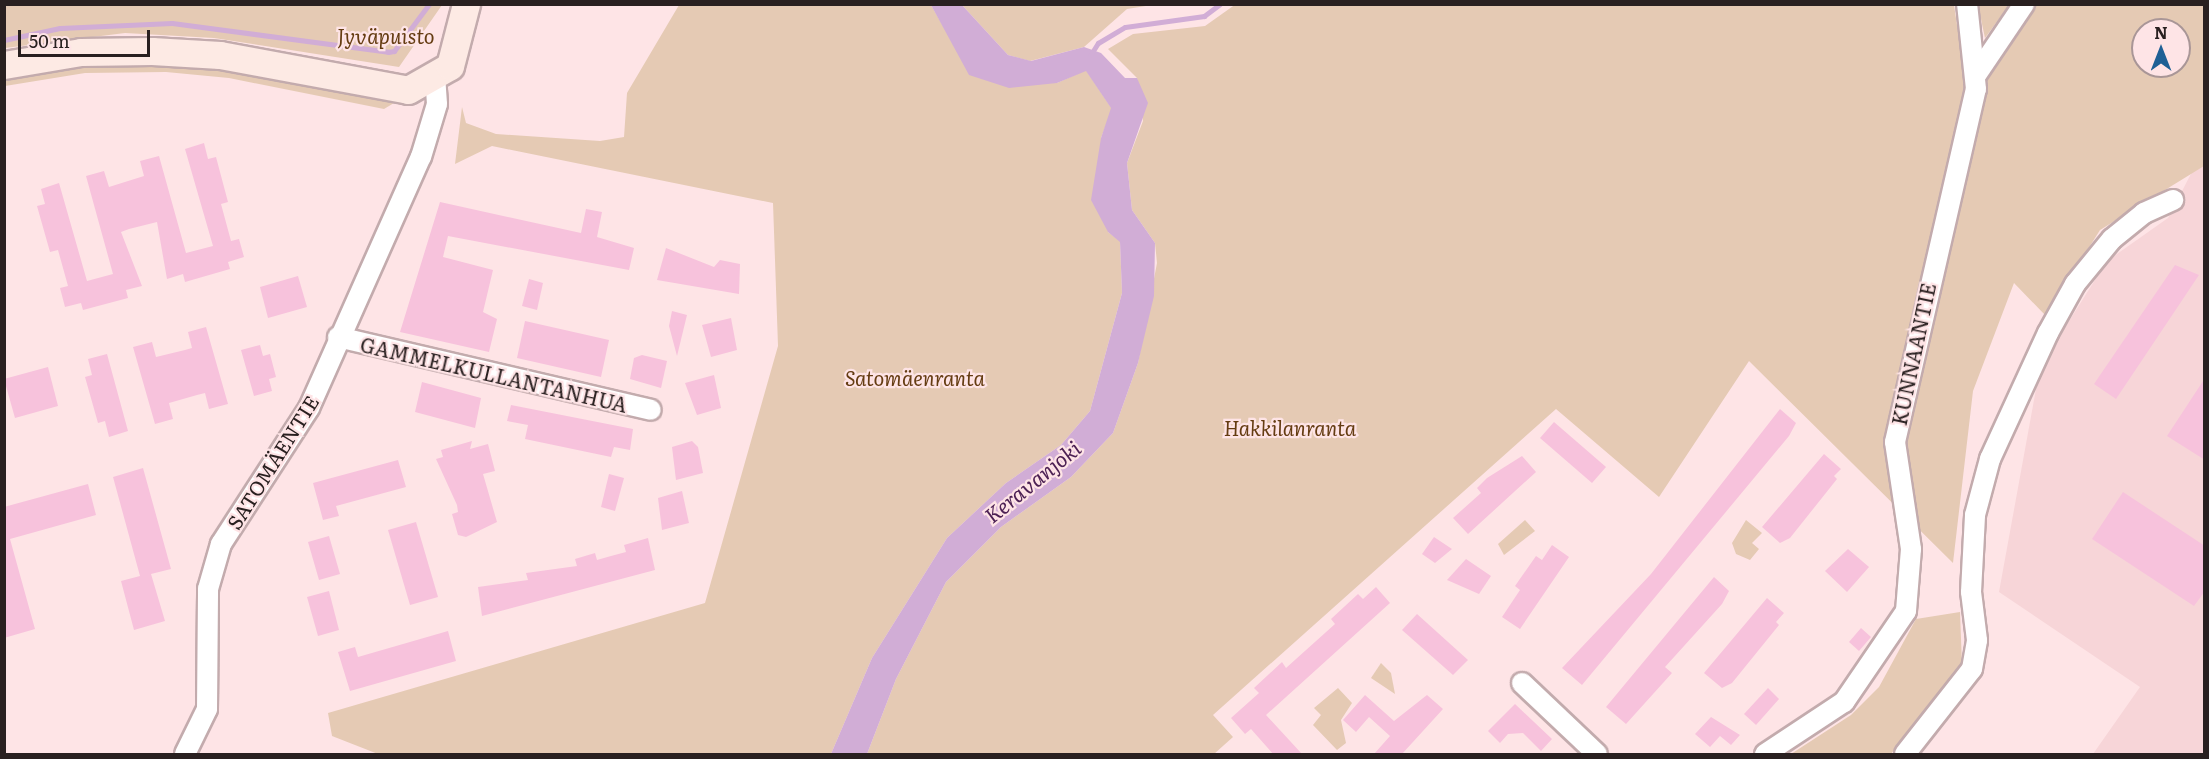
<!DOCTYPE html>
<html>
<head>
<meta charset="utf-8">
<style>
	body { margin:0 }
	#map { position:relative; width:2209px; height:759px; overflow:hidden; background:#fee4e6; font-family:Literata,serif }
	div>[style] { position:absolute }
	.built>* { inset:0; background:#f7d5d8 }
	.green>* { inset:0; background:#e5cab4 }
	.water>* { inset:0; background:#d1add6 }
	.stream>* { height:5px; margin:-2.5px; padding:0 2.5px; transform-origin:2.5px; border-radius:2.5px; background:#d1add6 }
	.building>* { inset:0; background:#f7c2dc }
	.roads { filter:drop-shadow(2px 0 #c3abad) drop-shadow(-2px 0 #c3abad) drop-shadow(0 2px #c3abad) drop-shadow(0 -2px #c3abad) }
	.street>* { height:20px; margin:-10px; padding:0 10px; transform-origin:10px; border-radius:10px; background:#fff }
	.secondary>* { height:27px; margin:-13.5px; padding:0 13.5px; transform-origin:13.5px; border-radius:13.5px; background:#fdeae4 }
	span { translate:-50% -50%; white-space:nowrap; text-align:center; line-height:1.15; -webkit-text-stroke:4.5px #fee4e6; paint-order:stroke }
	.park-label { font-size:20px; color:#653c12; font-style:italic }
	.street-label { font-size:20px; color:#292020 }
	.water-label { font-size:21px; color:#4d2154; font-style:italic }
	.frame { position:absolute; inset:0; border:6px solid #292020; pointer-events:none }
	.north { position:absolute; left:2131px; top:18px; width:60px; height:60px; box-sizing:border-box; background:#fee4e6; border:2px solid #a99697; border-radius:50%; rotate:0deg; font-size:16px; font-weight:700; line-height:24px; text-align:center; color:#292020 }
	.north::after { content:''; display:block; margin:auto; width:21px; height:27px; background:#1e6095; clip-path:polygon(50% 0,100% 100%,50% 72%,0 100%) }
	.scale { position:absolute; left:18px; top:30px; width:132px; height:27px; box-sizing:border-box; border:3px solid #292020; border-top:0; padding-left:8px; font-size:18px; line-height:21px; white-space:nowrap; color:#292020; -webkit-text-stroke:4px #fee4e6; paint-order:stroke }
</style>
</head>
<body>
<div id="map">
	<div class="built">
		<div style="clip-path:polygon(2204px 166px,2204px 754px,2093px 754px,2140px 687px,1999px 592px,2040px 367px,2107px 261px,2168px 218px,2194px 168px)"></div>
	</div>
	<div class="green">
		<div style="clip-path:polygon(evenodd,1236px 4px,1954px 5px,1966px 85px,1985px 82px,2036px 5px,2204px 5px,2204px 166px,2100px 230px,2046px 316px,2014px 283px,1973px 391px,1953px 563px,1749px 361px,1659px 497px,1556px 409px,1213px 715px,1233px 737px,1214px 754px,867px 754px,896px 679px,946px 582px,1001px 527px,1071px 477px,1113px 433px,1138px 363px,1157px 263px,1155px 243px,1132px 210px,1127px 163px,1143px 121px,1137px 78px,1108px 49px,1133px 34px,1205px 26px,1236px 4px,2143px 30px,2179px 30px,2179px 66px,2143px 66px,2143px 30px)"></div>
		<div style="clip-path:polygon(4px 5px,5px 4px,442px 5px,399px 67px,214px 38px,125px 33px,5px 48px)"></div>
		<div style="clip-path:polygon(679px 5px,931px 5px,943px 26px,1057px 83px,1086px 70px,1112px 109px,1101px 138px,1108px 232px,1120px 241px,1122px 293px,1090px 411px,1061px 445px,1006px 483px,947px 538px,872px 658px,831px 754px,378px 754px,332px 736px,328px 713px,705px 603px,778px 346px,773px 203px,492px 146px,455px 164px,462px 107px,466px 123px,496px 134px,600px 141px,624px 137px,627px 93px)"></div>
		<div style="clip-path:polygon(962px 5px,1152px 5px,1127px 9px,1084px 47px,1030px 61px,1008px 55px)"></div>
		<div style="clip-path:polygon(1978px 5px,2009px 5px,1985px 38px)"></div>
		<div style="clip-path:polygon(101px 60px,218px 66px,394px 103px,384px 109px,229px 78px,166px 72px,85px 73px,5px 86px,4px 76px)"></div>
		<div style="clip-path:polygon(1525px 520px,1535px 531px,1504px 555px,1498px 544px)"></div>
		<div style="clip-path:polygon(1746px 520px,1762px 533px,1752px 543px,1759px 549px,1750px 560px,1736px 554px,1732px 543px)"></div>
		<div style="clip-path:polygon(1960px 612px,1962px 665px,1891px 754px,1791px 754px,1851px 715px,1879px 687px,1916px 619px)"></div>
		<div style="clip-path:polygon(1381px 663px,1391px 673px,1395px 694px,1371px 678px)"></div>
		<div style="clip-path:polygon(1338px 688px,1352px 703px,1341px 720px,1346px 743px,1337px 750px,1313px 725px,1321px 715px,1314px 708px)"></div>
	</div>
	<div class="water">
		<div style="clip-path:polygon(931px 5px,962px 5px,1008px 55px,1031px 61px,1084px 47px,1101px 53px,1125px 78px,1137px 78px,1148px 103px,1127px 163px,1132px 210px,1155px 243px,1154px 296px,1138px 363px,1113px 433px,1071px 477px,1001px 527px,946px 582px,896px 679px,867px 754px,831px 754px,872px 658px,947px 538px,1006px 483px,1061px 445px,1090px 411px,1122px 293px,1120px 242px,1108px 232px,1091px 200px,1101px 138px,1111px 108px,1086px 71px,1057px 83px,1009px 88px,969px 75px)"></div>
	</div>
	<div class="stream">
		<div style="left:4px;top:40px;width:57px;rotate:-12.1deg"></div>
		<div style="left:60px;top:28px;width:112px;rotate:-2.6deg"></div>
		<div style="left:172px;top:23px;width:218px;rotate:7.6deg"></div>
		<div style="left:388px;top:52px;width:6px;rotate:-9deg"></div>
		<div style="left:394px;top:51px;width:59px;rotate:-53.3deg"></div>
		<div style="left:1091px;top:54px;width:13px;rotate:-58deg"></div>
		<div style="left:1098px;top:43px;width:31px;rotate:-31deg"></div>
		<div style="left:1125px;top:27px;width:80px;rotate:-7.9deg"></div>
		<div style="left:1204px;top:16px;width:20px;rotate:-37deg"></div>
	</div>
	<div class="building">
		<div style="clip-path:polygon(204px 143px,208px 159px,216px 157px,228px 202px,221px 204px,231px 241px,239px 239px,244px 257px,228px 262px,230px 269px,185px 282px,183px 274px,167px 279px,157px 222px,129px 229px,121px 232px,142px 286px,126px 290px,128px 298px,83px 310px,81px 303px,65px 307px,60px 288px,68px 286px,58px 250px,50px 252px,37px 206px,45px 204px,41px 189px,59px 183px,87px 281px,113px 274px,86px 176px,104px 171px,109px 187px,144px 176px,140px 161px,159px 156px,186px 253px,213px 246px,185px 149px)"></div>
		<div style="clip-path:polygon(440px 202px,581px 233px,586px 209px,602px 212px,597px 237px,634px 248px,629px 270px,448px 236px,443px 257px,493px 270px,483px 312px,497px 319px,489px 352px,400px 332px)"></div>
		<div style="clip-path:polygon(666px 248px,714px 267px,720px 260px,740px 264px,739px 294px,657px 280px)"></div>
		<div style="clip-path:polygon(2175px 265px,2199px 275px,2116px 399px,2094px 384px)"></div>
		<div style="clip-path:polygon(298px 276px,307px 307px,268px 318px,260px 287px)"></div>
		<div style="clip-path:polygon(529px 279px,543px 283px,537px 310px,522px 306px)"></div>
		<div style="clip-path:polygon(672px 311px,687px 315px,677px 356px,669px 326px)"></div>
		<div style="clip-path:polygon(731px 318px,737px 350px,711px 357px,702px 325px)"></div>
		<div style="clip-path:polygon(525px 321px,609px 340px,601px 377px,517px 358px)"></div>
		<div style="clip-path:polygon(206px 327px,228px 404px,209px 409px,205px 393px,197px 395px,169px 403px,173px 419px,155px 424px,133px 347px,152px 342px,156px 357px,185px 350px,192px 348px,188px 332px)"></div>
		<div style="clip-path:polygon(260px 345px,263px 356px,270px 354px,276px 377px,269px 379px,272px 391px,254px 396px,241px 350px)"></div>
		<div style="clip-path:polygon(107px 354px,128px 431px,109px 437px,105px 421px,98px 423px,85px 377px,92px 375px,88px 359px)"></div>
		<div style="clip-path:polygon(642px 355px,667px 361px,661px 388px,630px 379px,634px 358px)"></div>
		<div style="clip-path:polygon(48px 367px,58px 406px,15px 418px,4px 379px)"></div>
		<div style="clip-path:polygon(714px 375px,721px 408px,697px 415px,685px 383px)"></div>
		<div style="clip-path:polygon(2205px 378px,2205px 460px,2167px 436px)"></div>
		<div style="clip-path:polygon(422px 382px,481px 398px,475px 428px,415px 412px)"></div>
		<div style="clip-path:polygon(511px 405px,633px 429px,630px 450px,614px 447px,611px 457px,525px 439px,528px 425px,507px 421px)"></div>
		<div style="clip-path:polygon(1780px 409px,1796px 423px,1789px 436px,1582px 685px,1562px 668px,1651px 574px)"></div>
		<div style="clip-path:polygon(1554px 422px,1606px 467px,1592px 483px,1540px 438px)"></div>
		<div style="clip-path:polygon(472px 441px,470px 449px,488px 444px,495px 471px,483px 474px,497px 522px,466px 537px,458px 535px,452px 514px,458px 512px,457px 505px,436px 459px,443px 457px,441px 450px)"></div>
		<div style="clip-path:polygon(692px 441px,698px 447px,703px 473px,676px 480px,672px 447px)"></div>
		<div style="clip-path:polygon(1824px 454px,1841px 469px,1834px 476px,1837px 479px,1790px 538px,1780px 543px,1762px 527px)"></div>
		<div style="clip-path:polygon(1522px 456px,1536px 472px,1468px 534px,1453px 518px,1481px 493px,1477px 488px,1487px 478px)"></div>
		<div style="clip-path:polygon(398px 460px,406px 487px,336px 506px,339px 516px,323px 520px,313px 483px)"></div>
		<div style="clip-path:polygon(143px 468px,171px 569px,151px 574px,165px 621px,134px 630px,121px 581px,140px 576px,113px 477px)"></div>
		<div style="clip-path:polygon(609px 474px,624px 478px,615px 511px,601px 507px)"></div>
		<div style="clip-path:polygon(88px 484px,96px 515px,10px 539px,35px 629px,4px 638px,4px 507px)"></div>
		<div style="clip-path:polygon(682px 491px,689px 523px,662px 530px,658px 498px)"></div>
		<div style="clip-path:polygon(2123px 492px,2205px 546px,2205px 591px,2194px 606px,2092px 539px)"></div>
		<div style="clip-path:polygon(416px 522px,438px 597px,410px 605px,388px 530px)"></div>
		<div style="clip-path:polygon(329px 536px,340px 574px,319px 580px,308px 542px)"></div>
		<div style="clip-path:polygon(1434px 537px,1452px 549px,1435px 563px,1422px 554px)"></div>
		<div style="clip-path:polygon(648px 538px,655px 570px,482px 616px,478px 587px,528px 580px,526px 573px,577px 566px,575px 559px,595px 553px,597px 560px,611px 556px,626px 552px,624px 545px)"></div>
		<div style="clip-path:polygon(1552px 545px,1569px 557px,1520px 629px,1502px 617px,1520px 590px,1515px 586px,1536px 556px,1542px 560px)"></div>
		<div style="clip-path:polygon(1848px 549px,1869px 567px,1847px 592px,1825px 571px)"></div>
		<div style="clip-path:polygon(1466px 559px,1491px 576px,1479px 594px,1447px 580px)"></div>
		<div style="clip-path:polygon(1714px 577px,1729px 591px,1722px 604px,1665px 667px,1672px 673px,1626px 724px,1606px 707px)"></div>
		<div style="clip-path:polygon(1376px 587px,1390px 603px,1266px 715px,1302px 754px,1273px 754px,1251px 729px,1245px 734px,1231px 718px,1259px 693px,1254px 688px,1282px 662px,1286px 668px,1335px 624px,1331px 619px,1358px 594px,1363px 599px)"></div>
		<div style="clip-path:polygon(329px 591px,339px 630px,318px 636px,307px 597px)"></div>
		<div style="clip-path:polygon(1767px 598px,1784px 613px,1776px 622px,1779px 625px,1732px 683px,1722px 688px,1704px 673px)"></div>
		<div style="clip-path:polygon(1417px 614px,1468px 660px,1453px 675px,1402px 630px)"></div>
		<div style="clip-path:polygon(1861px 628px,1871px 637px,1859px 651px,1849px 642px)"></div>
		<div style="clip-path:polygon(448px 631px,456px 661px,350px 691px,338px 652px,355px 647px,358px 657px)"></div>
		<div style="clip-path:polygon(1768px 688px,1779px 699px,1756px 725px,1744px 714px)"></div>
		<div style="clip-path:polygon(1365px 695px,1394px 721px,1427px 695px,1443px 709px,1402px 754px,1374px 754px,1390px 736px,1369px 717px,1356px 732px,1343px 720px)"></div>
		<div style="clip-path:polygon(1515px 704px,1552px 739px,1541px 751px,1523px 733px,1508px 734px,1500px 743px,1488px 731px)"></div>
		<div style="clip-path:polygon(1711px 717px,1740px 735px,1731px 745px,1720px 736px,1710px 747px,1695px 734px)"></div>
	</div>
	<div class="roads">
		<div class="street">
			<div style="left:1976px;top:75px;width:86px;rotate:-55.9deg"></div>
			<div style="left:338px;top:337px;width:321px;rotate:13.1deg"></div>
			<div style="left:1522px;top:683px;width:103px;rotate:43.4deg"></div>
			<div style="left:185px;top:754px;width:50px;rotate:-63.9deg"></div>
			<div style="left:207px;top:709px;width:120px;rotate:-89.5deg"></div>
			<div style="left:208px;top:589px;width:47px;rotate:-73.9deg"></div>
			<div style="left:221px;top:544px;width:162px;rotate:-57.1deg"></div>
			<div style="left:309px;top:408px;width:275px;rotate:-66deg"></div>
			<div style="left:421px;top:157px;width:55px;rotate:-73.2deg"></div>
			<div style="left:437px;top:104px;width:26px;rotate:-94deg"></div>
			<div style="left:1765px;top:754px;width:95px;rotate:-33.4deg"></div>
			<div style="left:1844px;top:702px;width:110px;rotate:-55.7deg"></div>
			<div style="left:1906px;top:611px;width:62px;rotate:-85.4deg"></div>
			<div style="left:1911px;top:549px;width:108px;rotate:-98.5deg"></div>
			<div style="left:1895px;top:442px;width:362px;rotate:-77.1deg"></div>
			<div style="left:1976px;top:89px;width:85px;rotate:-96deg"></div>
			<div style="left:1905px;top:754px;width:108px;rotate:-51.8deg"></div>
			<div style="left:1972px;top:669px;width:29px;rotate:-80deg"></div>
			<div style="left:1977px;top:640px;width:48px;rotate:-97.1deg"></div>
			<div style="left:1971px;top:592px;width:77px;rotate:-87deg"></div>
			<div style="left:1975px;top:515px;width:58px;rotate:-75deg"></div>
			<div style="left:1990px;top:459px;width:139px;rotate:-65.3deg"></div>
			<div style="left:2048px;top:333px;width:56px;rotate:-61.1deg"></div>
			<div style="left:2075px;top:284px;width:58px;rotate:-50.6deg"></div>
			<div style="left:2112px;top:239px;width:41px;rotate:-39.1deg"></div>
			<div style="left:2144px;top:213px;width:32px;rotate:-24deg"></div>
		</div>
		<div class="secondary">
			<div style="left:4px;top:65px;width:78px;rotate:-9.6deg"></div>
			<div style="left:81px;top:52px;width:71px;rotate:-0.8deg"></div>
			<div style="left:152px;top:51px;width:68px;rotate:3.4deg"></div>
			<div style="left:220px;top:55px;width:191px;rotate:10.5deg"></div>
			<div style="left:408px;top:90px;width:48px;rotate:-29.7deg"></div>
			<div style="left:450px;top:66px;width:64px;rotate:-75.5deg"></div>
		</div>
	</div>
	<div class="park-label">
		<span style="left:386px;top:35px">Jyväpuisto</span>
		<span style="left:915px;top:377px">Satomäenranta</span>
		<span style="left:1290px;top:427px">Hakkilanranta</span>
	</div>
	<div class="street-label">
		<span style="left:1913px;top:354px;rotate:-78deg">KUNNAANTIE</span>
		<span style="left:494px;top:374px;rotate:13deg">GAMMELKULLANTANHUA</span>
		<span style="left:272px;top:462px;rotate:-58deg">SATOMÄENTIE</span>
	</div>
	<div class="water-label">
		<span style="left:1032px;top:481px;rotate:-39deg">Keravanjoki</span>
	</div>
	<div class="frame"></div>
	<div class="north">N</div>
	<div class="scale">50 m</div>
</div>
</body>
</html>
